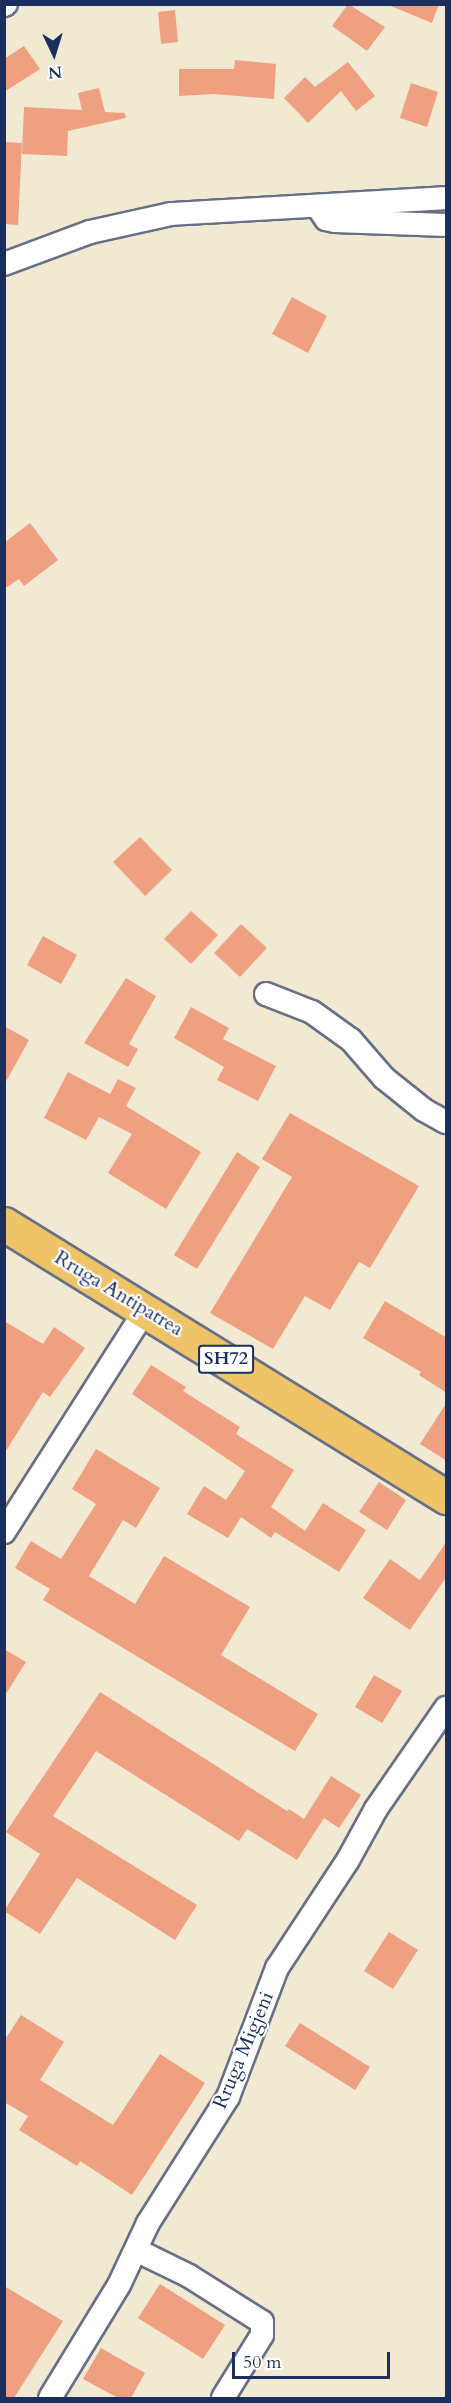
<!DOCTYPE html>
<html>
<head>
<meta charset="utf-8">
<style>
	body { margin:0 }
	#map { position:relative; width:451px; height:2403px; overflow:hidden; background:#f2e9d3; font-family:Cardo,serif }
	div>[style] { position:absolute }
	.building>* { inset:0; background:#eea081 }
	.roads { filter:drop-shadow(2px 0 #667087) drop-shadow(-2px 0 #667087) drop-shadow(0 2px #667087) drop-shadow(0 -2px #667087) }
	.street>* { height:22px; margin:-11px; padding:0 11px; transform-origin:11px; border-radius:11px; background:#fff }
	.primary>* { height:33px; margin:-16.5px; padding:0 16.5px; transform-origin:16.5px; border-radius:16.5px; background:#efc469 }
	span { translate:-50% -50%; white-space:nowrap; text-align:center; line-height:1.15; -webkit-text-stroke:4.5px #fff; paint-order:stroke }
	.shield-label span { padding:2px 4px; background:#fff; border:2px solid; border-radius:4px; -webkit-text-stroke-width:0 }
	.shield-label { font-size:18px; color:#1b2f5e; font-weight:700 }
	.street-label { font-size:20px; color:#1b2f5e }
	.frame { position:absolute; inset:0; border:6px solid #1b2f5e; pointer-events:none }
	.north { position:absolute; left:24px; top:24px; width:60px; height:60px; -webkit-text-stroke:4px #fff; paint-order:stroke; rotate:176deg; font-size:16px; font-weight:700; line-height:24px; text-align:center; color:#1b2f5e }
	.north::after { content:''; display:block; margin:auto; width:21px; height:27px; background:#1b2f5e; clip-path:polygon(50% 0,100% 100%,50% 72%,0 100%) }
	.scale { position:absolute; left:232px; top:2352px; width:158px; height:27px; box-sizing:border-box; border:3px solid #1b2f5e; border-top:0; padding-left:8px; font-size:18px; line-height:21px; white-space:nowrap; color:#1b2f5e; -webkit-text-stroke:4px #fff; paint-order:stroke }
</style>
</head>
<body>
<div id="map">
	<div class="building">
		<div style="clip-path:polygon(348px 4px,385px 27px,367px 51px,332px 26px)"></div>
		<div style="clip-path:polygon(386px 4px,439px 4px,432px 23px)"></div>
		<div style="clip-path:polygon(175px 10px,178px 42px,161px 44px,158px 12px)"></div>
		<div style="clip-path:polygon(24px 46px,40px 69px,4px 92px,4px 59px)"></div>
		<div style="clip-path:polygon(235px 60px,276px 64px,274px 99px,214px 94px,179px 96px,179px 69px,234px 69px)"></div>
		<div style="clip-path:polygon(348px 62px,375px 96px,356px 111px,341px 91px,308px 123px,284px 98px,305px 77px,315px 87px)"></div>
		<div style="clip-path:polygon(411px 83px,438px 92px,427px 127px,400px 118px)"></div>
		<div style="clip-path:polygon(99px 88px,105px 112px,125px 113px,126px 118px,68px 131px,67px 156px,22px 154px,24px 107px,82px 110px,78px 93px)"></div>
		<div style="clip-path:polygon(4px 142px,22px 143px,18px 225px,4px 224px)"></div>
		<div style="clip-path:polygon(292px 297px,327px 316px,308px 353px,272px 334px)"></div>
		<div style="clip-path:polygon(30px 523px,58px 560px,24px 586px,19px 579px,4px 589px,4px 543px)"></div>
		<div style="clip-path:polygon(140px 837px,172px 870px,145px 896px,113px 862px)"></div>
		<div style="clip-path:polygon(191px 911px,218px 935px,191px 964px,164px 939px)"></div>
		<div style="clip-path:polygon(241px 924px,267px 948px,240px 977px,214px 953px)"></div>
		<div style="clip-path:polygon(43px 936px,77px 955px,61px 984px,27px 965px)"></div>
		<div style="clip-path:polygon(126px 978px,156px 996px,129px 1044px,138px 1049px,128px 1067px,84px 1043px)"></div>
		<div style="clip-path:polygon(191px 1007px,229px 1028px,223px 1039px,276px 1066px,258px 1101px,217px 1080px,224px 1067px,174px 1038px)"></div>
		<div style="clip-path:polygon(4px 1026px,29px 1040px,4px 1085px)"></div>
		<div style="clip-path:polygon(68px 1072px,110px 1094px,118px 1079px,136px 1088px,126px 1106px,201px 1152px,166px 1209px,108px 1173px,132px 1134px,99px 1117px,86px 1140px,44px 1118px)"></div>
		<div style="clip-path:polygon(290px 1113px,419px 1186px,370px 1268px,359px 1262px,330px 1310px,305px 1296px,273px 1349px,210px 1313px,292px 1177px,262px 1159px)"></div>
		<div style="clip-path:polygon(237px 1152px,260px 1167px,197px 1269px,174px 1255px)"></div>
		<div style="clip-path:polygon(385px 1301px,447px 1338px,447px 1393px,419px 1375px,421px 1372px,363px 1338px)"></div>
		<div style="clip-path:polygon(4px 1321px,43px 1344px,54px 1327px,85px 1348px,50px 1397px,43px 1392px,4px 1454px)"></div>
		<div style="clip-path:polygon(151px 1365px,186px 1387px,183px 1391px,240px 1427px,236px 1434px,294px 1470px,271px 1507px,305px 1531px,323px 1503px,366px 1530px,339px 1572px,275px 1532px,271px 1538px,241px 1517px,228px 1538px,187px 1514px,204px 1486px,226px 1500px,245px 1471px,132px 1394px)"></div>
		<div style="clip-path:polygon(447px 1402px,447px 1461px,420px 1444px)"></div>
		<div style="clip-path:polygon(96px 1449px,160px 1488px,136px 1528px,123px 1520px,89px 1576px,135px 1604px,164px 1556px,250px 1607px,221px 1655px,318px 1714px,295px 1751px,43px 1600px,50px 1589px,15px 1568px,31px 1541px,61px 1559px,96px 1504px,72px 1489px)"></div>
		<div style="clip-path:polygon(379px 1482px,406px 1500px,387px 1530px,359px 1512px)"></div>
		<div style="clip-path:polygon(447px 1541px,447px 1576px,410px 1630px,363px 1598px,390px 1559px,420px 1580px)"></div>
		<div style="clip-path:polygon(4px 1649px,26px 1662px,4px 1697px)"></div>
		<div style="clip-path:polygon(374px 1675px,402px 1691px,382px 1723px,355px 1707px)"></div>
		<div style="clip-path:polygon(100px 1692px,287px 1811px,289px 1809px,304px 1819px,331px 1776px,361px 1795px,339px 1828px,324px 1818px,297px 1860px,247px 1829px,239px 1841px,96px 1751px,53px 1816px,197px 1905px,175px 1940px,77px 1878px,40px 1934px,4px 1911px,40px 1854px,6px 1832px)"></div>
		<div style="clip-path:polygon(389px 1932px,418px 1950px,393px 1989px,364px 1971px)"></div>
		<div style="clip-path:polygon(21px 2015px,64px 2042px,40px 2080px,113px 2125px,160px 2054px,205px 2083px,132px 2195px,80px 2161px,77px 2166px,19px 2130px,28px 2116px,4px 2102px,4px 2041px)"></div>
		<div style="clip-path:polygon(300px 2023px,370px 2067px,355px 2090px,285px 2046px)"></div>
		<div style="clip-path:polygon(160px 2284px,225px 2325px,203px 2359px,138px 2318px)"></div>
		<div style="clip-path:polygon(4px 2286px,63px 2321px,14px 2398px,4px 2398px)"></div>
		<div style="clip-path:polygon(101px 2348px,145px 2373px,131px 2398px,118px 2398px,83px 2379px)"></div>
	</div>
	<div class="roads">
		<div class="street">
			<div style="left:4px;top:5px;width:2px;rotate:-27deg"></div>
			<div style="left:317px;top:206px;width:16px;rotate:55deg"></div>
			<div style="left:326px;top:219px;width:9px;rotate:13deg"></div>
			<div style="left:335px;top:221px;width:111px;rotate:2.1deg"></div>
			<div style="left:4px;top:264px;width:92px;rotate:-20.4deg"></div>
			<div style="left:90px;top:232px;width:83px;rotate:-12.5deg"></div>
			<div style="left:171px;top:214px;width:275px;rotate:-3.3deg"></div>
			<div style="left:266px;top:994px;width:49px;rotate:21.4deg"></div>
			<div style="left:312px;top:1012px;width:48px;rotate:35.7deg"></div>
			<div style="left:351px;top:1040px;width:50px;rotate:49deg"></div>
			<div style="left:384px;top:1078px;width:51px;rotate:38.7deg"></div>
			<div style="left:424px;top:1110px;width:25px;rotate:29deg"></div>
			<div style="left:4px;top:1532px;width:264px;rotate:-57.5deg"></div>
			<div style="left:136px;top:2250px;width:59px;rotate:26.1deg"></div>
			<div style="left:189px;top:2276px;width:86px;rotate:32.2deg"></div>
			<div style="left:262px;top:2322px;width:13px;rotate:90deg"></div>
			<div style="left:262px;top:2335px;width:74px;rotate:121.8deg"></div>
			<div style="left:50px;top:2398px;width:132px;rotate:-58.6deg"></div>
			<div style="left:119px;top:2285px;width:68px;rotate:-64.9deg"></div>
			<div style="left:148px;top:2223px;width:149px;rotate:-57.6deg"></div>
			<div style="left:228px;top:2097px;width:138px;rotate:-69.2deg"></div>
			<div style="left:277px;top:1968px;width:129px;rotate:-56.7deg"></div>
			<div style="left:348px;top:1860px;width:58px;rotate:-61.2deg"></div>
			<div style="left:376px;top:1809px;width:123px;rotate:-55.3deg"></div>
		</div>
		<div class="primary">
			<div style="left:4px;top:1224px;width:520px;rotate:31.7deg"></div>
		</div>
	</div>
	<div class="shield-label">
		<span style="left:226px;top:1359px">SH72</span>
	</div>
	<div class="street-label">
		<span style="left:119px;top:1293px;rotate:31deg">Rruga Antipatrea</span>
		<span style="left:243px;top:2050px;rotate:-67deg">Rruga Migjeni</span>
	</div>
	<div class="frame"></div>
	<div class="north">N</div>
	<div class="scale">50 m</div>
</div>
</body>
</html>
